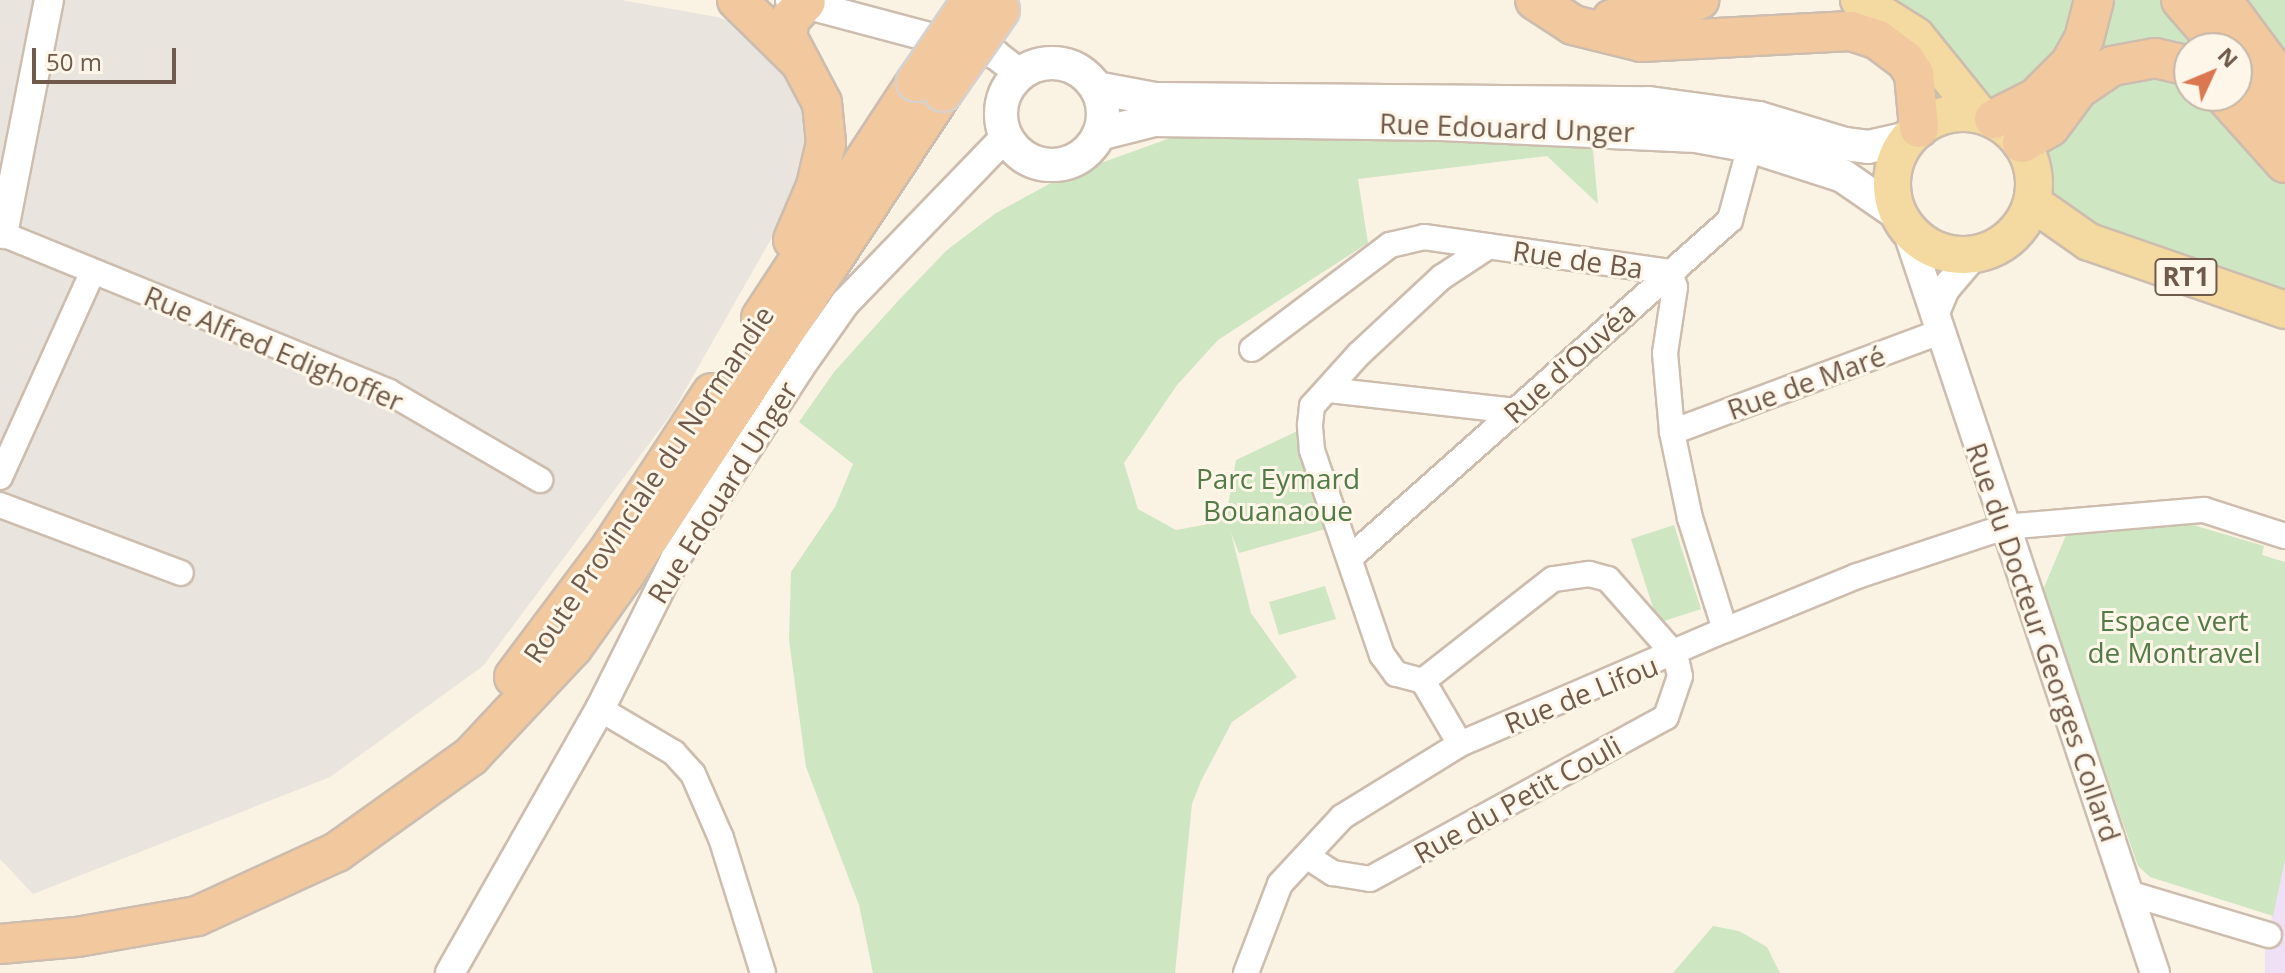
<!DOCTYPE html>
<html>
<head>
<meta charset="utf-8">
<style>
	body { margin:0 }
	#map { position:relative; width:2285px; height:973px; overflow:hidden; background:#faf2e3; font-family:"Open Sans",sans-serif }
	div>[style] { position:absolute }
	.industrial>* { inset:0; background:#eae4de }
	.education>* { inset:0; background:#efe0f6 }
	.green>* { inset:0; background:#cfe6c3 }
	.roads { filter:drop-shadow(2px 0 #cdbdae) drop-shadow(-2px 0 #cdbdae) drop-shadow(0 2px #cdbdae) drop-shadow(0 -2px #cdbdae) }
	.minor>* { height:24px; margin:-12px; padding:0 12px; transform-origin:12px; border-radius:12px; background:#fff }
	.tertiary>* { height:28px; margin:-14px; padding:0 14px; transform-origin:14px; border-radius:14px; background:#fff }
	.secondary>* { height:32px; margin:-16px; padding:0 16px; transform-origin:16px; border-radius:16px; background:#fff }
	.secondary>.ring { margin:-16px; padding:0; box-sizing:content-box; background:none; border:32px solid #fff; border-radius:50% }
	.primary>* { height:36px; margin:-18px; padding:0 18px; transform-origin:18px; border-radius:18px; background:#f4d9a0 }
	.primary>.ring { margin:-18px; padding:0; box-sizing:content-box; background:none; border:36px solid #f4d9a0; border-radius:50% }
	.trunk>* { height:38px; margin:-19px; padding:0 19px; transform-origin:19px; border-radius:19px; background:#f2c89f }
	.bridges { filter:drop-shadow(2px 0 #d7d1cd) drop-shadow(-2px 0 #d7d1cd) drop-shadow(0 2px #d7d1cd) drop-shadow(0 -2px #d7d1cd) }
	.trunk-bridge>* { height:38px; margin:-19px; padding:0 19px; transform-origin:19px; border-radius:19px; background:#f2c89f }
	span { translate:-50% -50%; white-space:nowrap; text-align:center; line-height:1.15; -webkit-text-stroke:6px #fdf6e9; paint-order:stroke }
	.shield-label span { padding:2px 6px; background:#fdf6e9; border:2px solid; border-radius:6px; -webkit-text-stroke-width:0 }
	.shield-label { font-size:26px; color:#705a4b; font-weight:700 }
	.street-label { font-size:28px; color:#705a4b }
	.park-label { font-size:28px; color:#547a47 }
	.north { position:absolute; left:2173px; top:32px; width:80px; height:80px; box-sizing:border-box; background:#fdf6e9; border:2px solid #c5b8aa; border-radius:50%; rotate:46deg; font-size:22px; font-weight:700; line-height:32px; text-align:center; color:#705a4b }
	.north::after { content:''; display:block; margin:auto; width:28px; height:36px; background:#db7751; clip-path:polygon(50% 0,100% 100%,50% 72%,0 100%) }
	.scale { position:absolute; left:32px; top:48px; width:144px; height:36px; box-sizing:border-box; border:4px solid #705a4b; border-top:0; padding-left:10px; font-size:24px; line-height:28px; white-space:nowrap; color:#705a4b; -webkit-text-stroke:6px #fdf6e9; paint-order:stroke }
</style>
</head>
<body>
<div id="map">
	<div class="industrial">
		<div style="clip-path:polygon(0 0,621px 0,717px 17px,755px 30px,794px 65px,816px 160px,672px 413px,483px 666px,330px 777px,33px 894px,0 859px)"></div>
	</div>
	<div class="education">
		<div style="clip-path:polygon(2285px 860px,2285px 973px,2265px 973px,2265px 947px)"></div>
	</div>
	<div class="green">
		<div style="clip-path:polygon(evenodd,1881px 0,2285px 0,2285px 317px,2058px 244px,2042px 146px,1881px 0,2189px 48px,2237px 48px,2237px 96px,2189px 96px,2189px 48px)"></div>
		<div style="clip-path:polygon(1187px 132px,1398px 139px,1501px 133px,1592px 140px,1598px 204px,1547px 156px,1358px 179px,1368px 243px,1218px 340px,1177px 385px,1124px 463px,1138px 509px,1176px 530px,1204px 525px,1226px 517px,1236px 460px,1310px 425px,1340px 525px,1239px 553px,1231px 533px,1251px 613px,1297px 677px,1232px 722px,1201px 781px,1192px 804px,1175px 973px,873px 973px,859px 905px,806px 767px,789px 640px,791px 572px,835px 507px,853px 464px,799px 422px,834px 372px,897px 302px,947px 250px,996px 213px,1062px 177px)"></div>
		<div style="clip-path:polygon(2190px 524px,2264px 546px,2262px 555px,2285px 562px,2285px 860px,2273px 916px,2150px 877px,2138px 866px,2042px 592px,2069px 528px)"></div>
		<div style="clip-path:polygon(1674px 525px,1701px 609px,1658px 623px,1631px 539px)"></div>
		<div style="clip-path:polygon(1325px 586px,1336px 619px,1279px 635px,1269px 602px)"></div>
		<div style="clip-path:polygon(1713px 926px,1739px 931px,1767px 947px,1780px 973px,1673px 973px)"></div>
	</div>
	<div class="roads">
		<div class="minor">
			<div style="left:0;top:233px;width:420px;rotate:22.2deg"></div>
			<div style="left:389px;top:392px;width:175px;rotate:30.2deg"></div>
			<div style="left:1252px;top:349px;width:173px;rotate:-37deg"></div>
			<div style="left:1390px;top:245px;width:35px;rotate:-13deg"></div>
			<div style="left:1424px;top:237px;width:248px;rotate:8.1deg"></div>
			<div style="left:1670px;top:272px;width:16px;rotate:72deg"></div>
			<div style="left:1675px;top:287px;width:67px;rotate:98.6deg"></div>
			<div style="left:1665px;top:353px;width:79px;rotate:84.9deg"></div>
			<div style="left:1672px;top:432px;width:88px;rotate:78.2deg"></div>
			<div style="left:1690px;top:518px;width:117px;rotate:72.6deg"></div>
			<div style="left:1328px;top:390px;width:188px;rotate:6.4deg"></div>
			<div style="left:1672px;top:432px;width:286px;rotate:-20.5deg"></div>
			<div style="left:0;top:477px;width:224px;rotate:-65.7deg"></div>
			<div style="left:0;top:505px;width:193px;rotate:20.6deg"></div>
			<div style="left:1351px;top:557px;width:507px;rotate:-41.64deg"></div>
			<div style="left:1730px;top:220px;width:77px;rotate:-74.9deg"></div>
			<div style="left:600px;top:709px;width:86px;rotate:30.7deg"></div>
			<div style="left:674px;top:753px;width:28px;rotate:48deg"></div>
			<div style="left:693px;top:774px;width:70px;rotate:66.4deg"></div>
			<div style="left:721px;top:838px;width:141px;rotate:72.7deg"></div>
			<div style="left:1460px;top:744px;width:73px;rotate:-120.4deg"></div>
			<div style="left:1423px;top:681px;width:28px;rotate:-165deg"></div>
			<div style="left:1396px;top:674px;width:24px;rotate:-126deg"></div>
			<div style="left:1382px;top:655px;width:217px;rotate:-108.9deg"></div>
			<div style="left:1312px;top:450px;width:25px;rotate:-95deg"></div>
			<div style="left:1310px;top:425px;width:19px;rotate:-84deg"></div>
			<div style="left:1312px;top:406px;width:70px;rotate:-47.9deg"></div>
			<div style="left:1359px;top:354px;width:113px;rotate:-42.9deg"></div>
			<div style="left:1442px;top:277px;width:56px;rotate:-33.4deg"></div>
			<div style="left:1308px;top:857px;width:30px;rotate:33deg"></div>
			<div style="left:1333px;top:873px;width:37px;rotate:9deg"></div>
			<div style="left:1370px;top:879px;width:337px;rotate:-28.7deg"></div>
			<div style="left:1666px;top:717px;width:43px;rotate:-71.1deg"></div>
			<div style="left:1680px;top:676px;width:22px;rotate:-103deg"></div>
			<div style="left:1675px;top:655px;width:101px;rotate:-131.4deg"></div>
			<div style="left:1608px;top:579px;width:20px;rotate:-165deg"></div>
			<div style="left:1589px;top:574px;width:36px;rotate:172deg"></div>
			<div style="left:1553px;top:579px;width:165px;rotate:141.9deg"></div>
			<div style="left:2128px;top:893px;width:147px;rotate:16.6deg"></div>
			<div style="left:1246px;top:973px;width:95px;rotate:-69.1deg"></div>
			<div style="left:1280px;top:884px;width:91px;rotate:-47.2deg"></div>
			<div style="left:1342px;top:817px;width:139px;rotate:-31.7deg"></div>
			<div style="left:1460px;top:744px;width:288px;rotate:-23.3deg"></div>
			<div style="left:1725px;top:630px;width:143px;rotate:-22.2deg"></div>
			<div style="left:1857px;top:576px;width:155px;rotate:-18.4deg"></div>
			<div style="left:2004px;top:527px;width:201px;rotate:-4.9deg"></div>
			<div style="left:2204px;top:510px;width:85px;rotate:17.8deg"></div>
		</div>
		<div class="tertiary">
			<div style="left:790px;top:0;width:213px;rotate:14.9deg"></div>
			<div style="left:996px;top:55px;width:31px;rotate:38deg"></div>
			<div style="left:1906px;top:227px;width:786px;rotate:71.54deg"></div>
			<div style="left:3px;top:234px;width:238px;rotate:-78.9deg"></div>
			<div style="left:1936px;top:310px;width:23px;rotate:-67deg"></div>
			<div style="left:1945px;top:289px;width:45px;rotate:-49.5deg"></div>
			<div style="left:450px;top:973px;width:304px;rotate:-60.4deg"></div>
			<div style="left:600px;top:709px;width:168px;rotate:-63.4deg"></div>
			<div style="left:675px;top:559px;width:229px;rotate:-56.9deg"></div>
			<div style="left:800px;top:367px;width:78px;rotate:-54.9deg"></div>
			<div style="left:845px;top:303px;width:232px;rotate:-46deg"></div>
		</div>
		<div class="secondary">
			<div class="ring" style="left:1001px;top:63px;width:70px;height:70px"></div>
			<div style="left:1096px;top:88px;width:60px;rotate:10.6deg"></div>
			<div style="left:1155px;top:99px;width:494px;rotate:0.5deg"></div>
			<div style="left:1649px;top:103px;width:111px;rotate:7.8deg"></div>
			<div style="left:1759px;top:118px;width:90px;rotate:16.8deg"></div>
			<div style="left:1845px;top:144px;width:23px;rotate:7deg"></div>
			<div style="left:1868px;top:147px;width:41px;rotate:-12.7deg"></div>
			<div style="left:1099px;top:134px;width:57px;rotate:-14.3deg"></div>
			<div style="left:1154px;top:120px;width:288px;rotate:0.8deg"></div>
			<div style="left:1442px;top:124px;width:254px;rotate:2.7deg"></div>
			<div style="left:1696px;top:136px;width:55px;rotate:10.5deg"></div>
			<div style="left:1750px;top:146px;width:98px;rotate:17.9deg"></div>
			<div style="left:1843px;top:176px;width:67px;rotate:34.6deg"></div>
		</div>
		<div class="primary">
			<div style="left:1859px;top:0;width:67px;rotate:32.3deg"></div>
			<div style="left:1916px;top:36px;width:100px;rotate:51.1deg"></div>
			<div class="ring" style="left:1892px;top:113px;width:106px;height:106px"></div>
			<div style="left:2033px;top:203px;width:68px;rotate:34.9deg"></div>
			<div style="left:2089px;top:242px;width:207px;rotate:19.1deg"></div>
		</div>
		<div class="trunk">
			<div style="left:737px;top:0;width:88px;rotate:44.5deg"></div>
			<div style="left:1535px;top:0;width:45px;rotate:33.3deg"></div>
			<div style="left:1573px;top:25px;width:70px;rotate:14deg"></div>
			<div style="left:1641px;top:42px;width:210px;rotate:-3deg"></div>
			<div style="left:1851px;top:31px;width:28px;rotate:18deg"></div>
			<div style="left:1878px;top:40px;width:34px;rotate:37deg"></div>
			<div style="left:1905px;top:60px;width:17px;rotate:57deg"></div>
			<div style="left:1914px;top:74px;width:54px;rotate:84.7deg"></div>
			<div style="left:2181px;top:0;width:64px;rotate:48.8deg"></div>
			<div style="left:2222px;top:0;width:106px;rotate:53.5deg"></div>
			<div style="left:1612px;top:19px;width:38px"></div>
			<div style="left:1650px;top:19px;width:53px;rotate:-21.2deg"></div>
			<div style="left:2246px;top:67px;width:67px;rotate:54.7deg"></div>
			<div style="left:2225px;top:96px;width:90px;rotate:48.2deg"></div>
			<div style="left:1994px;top:119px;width:47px;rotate:-26.6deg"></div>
			<div style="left:2036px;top:98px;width:48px;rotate:-45deg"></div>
			<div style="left:2070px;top:64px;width:29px;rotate:-61deg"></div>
			<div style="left:2084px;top:39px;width:40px;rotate:-75.6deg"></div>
			<div style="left:2022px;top:143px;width:32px;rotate:-30deg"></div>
			<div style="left:2050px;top:127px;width:47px;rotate:-53.6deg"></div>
			<div style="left:2078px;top:89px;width:41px;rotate:-34.1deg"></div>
			<div style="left:2112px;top:66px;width:44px;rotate:-10.5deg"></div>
			<div style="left:2155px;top:58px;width:35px;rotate:13deg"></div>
			<div style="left:793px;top:240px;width:59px;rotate:-66.9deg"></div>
			<div style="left:816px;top:186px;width:44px;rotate:-76.9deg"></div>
			<div style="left:826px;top:143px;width:40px;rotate:-95.7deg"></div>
			<div style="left:822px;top:103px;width:75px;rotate:-117.9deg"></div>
			<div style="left:787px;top:37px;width:18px;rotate:-81deg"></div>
			<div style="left:790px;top:19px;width:23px;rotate:-47deg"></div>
			<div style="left:761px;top:318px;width:282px;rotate:-56.7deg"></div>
			<div style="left:514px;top:677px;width:156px;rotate:-53.1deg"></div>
			<div style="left:608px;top:552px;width:190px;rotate:-56.8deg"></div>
			<div style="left:0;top:944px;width:77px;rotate:-5.2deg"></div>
			<div style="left:77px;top:937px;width:122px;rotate:-9.9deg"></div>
			<div style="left:197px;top:916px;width:154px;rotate:-24.6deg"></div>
			<div style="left:337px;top:852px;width:165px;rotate:-35.6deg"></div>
			<div style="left:471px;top:756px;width:149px;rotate:-46.9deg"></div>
			<div style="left:573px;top:647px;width:90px;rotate:-54.5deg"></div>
			<div style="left:625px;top:574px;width:577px;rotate:-56.59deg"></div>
		</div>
	</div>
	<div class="bridges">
		<div class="trunk-bridge">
			<div style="left:916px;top:82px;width:99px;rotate:-55.7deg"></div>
			<div style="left:943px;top:92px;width:100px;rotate:-55.2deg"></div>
		</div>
	</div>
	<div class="shield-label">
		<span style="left:2186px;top:277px">RT1</span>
	</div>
	<div class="street-label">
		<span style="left:1507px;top:127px;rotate:2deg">Rue Edouard Unger</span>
		<span style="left:1578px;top:259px;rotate:8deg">Rue de Ba</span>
		<span style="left:274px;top:348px;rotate:23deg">Rue Alfred Edighoffer</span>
		<span style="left:1569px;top:362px;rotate:-42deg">Rue d'Ouvéa</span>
		<span style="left:1806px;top:382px;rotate:-20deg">Rue de Maré</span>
		<span style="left:648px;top:484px;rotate:-56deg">Route Provinciale du Normandie</span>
		<span style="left:722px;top:492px;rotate:-58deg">Rue Edouard Unger</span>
		<span style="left:2044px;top:642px;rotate:71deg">Rue du Docteur Georges Collard</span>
		<span style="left:1581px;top:694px;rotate:-22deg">Rue de Lifou</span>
		<span style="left:1517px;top:799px;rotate:-29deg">Rue du Petit Couli</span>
	</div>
	<div class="park-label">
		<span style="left:1278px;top:494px">Parc Eymard<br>Bouanaoue</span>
		<span style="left:2174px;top:636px">Espace vert<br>de Montravel</span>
	</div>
	<div class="north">N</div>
	<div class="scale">50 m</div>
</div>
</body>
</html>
